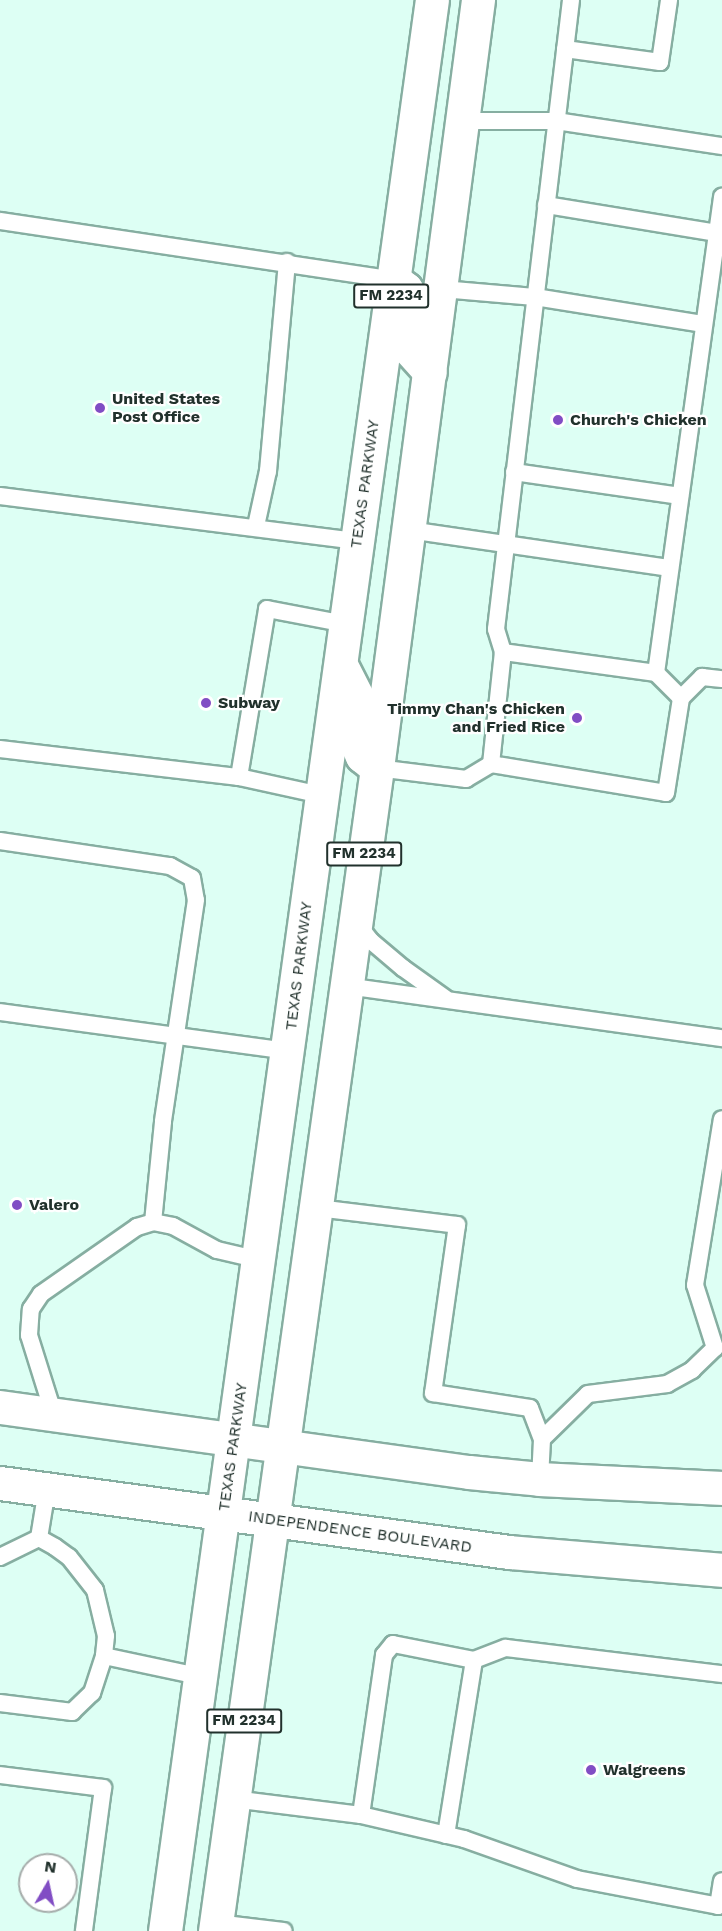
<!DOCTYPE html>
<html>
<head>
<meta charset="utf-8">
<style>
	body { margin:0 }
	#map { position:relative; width:722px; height:1931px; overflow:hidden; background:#ddfff4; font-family:"Work Sans",sans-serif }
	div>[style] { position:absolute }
	.roads { filter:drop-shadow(2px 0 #86aea1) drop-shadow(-2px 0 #86aea1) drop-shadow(0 2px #86aea1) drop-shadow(0 -2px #86aea1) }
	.service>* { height:16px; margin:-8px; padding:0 8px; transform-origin:8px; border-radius:8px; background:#fff }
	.secondary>* { height:33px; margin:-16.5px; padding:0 16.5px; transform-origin:16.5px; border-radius:16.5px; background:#fff }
	.primary>* { height:33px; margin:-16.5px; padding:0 16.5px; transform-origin:16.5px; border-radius:16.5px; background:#fff }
	.dots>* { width:16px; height:16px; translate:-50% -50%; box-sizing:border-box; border:3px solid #fff; border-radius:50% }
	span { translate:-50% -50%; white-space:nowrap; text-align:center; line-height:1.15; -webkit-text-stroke:4.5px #fff; paint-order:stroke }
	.shield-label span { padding:2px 4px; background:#fff; border:2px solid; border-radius:4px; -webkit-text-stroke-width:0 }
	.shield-label { font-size:15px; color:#21312c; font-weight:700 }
	.poi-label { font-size:16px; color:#21312c; font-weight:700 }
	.left { translate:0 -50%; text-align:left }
	.right { translate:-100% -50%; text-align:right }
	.street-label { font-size:16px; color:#21312c }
	.north { position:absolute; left:18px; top:1853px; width:60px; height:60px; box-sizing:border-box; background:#fff; border:2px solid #a6adab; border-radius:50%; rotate:9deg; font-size:16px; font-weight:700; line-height:24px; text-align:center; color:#21312c }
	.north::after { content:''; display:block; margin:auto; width:21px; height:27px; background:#814dc4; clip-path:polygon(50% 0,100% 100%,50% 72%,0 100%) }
</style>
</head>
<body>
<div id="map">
	<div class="roads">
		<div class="service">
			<div style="left:565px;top:49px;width:96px;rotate:7.8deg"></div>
			<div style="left:660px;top:62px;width:63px;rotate:-81.7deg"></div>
			<div style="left:463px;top:121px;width:93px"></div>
			<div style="left:556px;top:121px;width:168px;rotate:8.6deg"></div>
			<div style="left:546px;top:205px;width:173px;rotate:9.3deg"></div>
			<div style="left:0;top:221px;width:398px;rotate:8.5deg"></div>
			<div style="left:442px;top:289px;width:93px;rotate:4.9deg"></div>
			<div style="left:535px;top:297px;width:171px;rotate:9.1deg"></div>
			<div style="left:514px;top:472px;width:168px;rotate:8.2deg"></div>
			<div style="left:0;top:496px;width:360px;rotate:7.2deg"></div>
			<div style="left:256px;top:526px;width:56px;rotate:-77.7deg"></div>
			<div style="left:268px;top:471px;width:210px;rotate:-84.8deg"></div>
			<div style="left:409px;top:530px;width:264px;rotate:8.3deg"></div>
			<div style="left:503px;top:652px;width:24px;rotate:-107deg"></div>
			<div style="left:496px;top:629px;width:633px;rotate:-83.2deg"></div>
			<div style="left:681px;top:698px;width:35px;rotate:-135deg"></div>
			<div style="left:656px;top:673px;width:481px;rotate:-82.1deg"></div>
			<div style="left:0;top:749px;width:241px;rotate:6.7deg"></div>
			<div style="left:491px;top:764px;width:113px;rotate:-83.9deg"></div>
			<div style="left:503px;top:652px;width:154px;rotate:7.8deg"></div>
			<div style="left:377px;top:768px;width:90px;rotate:7deg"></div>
			<div style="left:466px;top:779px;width:29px;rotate:-31deg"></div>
			<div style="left:491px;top:764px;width:177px;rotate:9.4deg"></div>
			<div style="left:666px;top:793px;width:96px;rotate:-81deg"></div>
			<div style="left:681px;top:698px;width:30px;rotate:-45deg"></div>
			<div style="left:702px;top:677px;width:20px;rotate:6deg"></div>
			<div style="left:321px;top:795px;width:84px;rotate:-167.6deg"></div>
			<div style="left:239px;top:777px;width:170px;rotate:-80.5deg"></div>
			<div style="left:267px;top:609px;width:80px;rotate:10.8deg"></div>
			<div style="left:0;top:841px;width:172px;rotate:8.4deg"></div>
			<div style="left:170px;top:866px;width:25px;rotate:29deg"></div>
			<div style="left:192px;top:878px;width:22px;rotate:80deg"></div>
			<div style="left:196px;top:900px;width:224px;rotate:98.5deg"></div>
			<div style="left:163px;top:1122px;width:100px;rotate:95.7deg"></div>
			<div style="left:356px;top:922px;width:24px;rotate:52deg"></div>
			<div style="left:371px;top:941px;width:42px;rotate:40.2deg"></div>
			<div style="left:403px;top:968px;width:52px;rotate:35.5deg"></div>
			<div style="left:346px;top:986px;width:380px;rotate:7.9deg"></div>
			<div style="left:0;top:1012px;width:291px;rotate:7.7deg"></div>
			<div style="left:317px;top:1208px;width:141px;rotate:6.9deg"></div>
			<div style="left:457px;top:1225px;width:170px;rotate:98.1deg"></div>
			<div style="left:433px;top:1393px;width:98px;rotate:8.8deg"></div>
			<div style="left:530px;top:1408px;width:33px;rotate:69deg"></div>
			<div style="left:54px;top:1415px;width:84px;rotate:-107.4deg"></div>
			<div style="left:29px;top:1335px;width:26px;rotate:-86deg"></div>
			<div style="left:31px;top:1309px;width:18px;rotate:-56deg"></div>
			<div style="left:41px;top:1294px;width:117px;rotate:-34.9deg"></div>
			<div style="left:137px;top:1227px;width:17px;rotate:-17deg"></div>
			<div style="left:153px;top:1222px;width:20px;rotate:11deg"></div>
			<div style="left:173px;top:1226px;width:50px;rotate:28.6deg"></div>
			<div style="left:217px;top:1250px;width:44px;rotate:13.1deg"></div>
			<div style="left:540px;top:1479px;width:40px;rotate:-87.1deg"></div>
			<div style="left:542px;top:1439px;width:64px;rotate:-44.4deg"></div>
			<div style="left:588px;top:1394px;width:80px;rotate:-7.2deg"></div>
			<div style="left:667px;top:1384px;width:29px;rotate:-29deg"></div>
			<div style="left:692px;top:1370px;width:32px;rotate:-44deg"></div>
			<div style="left:715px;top:1348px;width:66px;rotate:-107.6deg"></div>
			<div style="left:695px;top:1285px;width:168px;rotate:-80.8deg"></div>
			<div style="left:39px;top:1538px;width:50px;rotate:-80.7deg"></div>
			<div style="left:0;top:1557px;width:43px;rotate:-26deg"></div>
			<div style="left:39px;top:1538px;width:18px;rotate:29deg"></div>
			<div style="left:55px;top:1547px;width:17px;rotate:36deg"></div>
			<div style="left:69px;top:1557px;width:42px;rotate:51.8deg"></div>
			<div style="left:95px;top:1590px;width:47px;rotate:76.6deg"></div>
			<div style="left:106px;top:1636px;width:20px;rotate:96deg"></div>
			<div style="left:104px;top:1656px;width:101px;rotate:12deg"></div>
			<div style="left:0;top:1703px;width:73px;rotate:7.1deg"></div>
			<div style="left:72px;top:1712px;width:28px;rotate:-44deg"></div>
			<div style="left:92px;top:1693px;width:39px;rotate:-72deg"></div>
			<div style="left:0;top:1775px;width:104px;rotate:7.2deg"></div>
			<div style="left:103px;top:1788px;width:144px;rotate:97.6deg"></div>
			<div style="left:233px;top:1799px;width:129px;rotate:7.1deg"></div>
			<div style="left:361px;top:1815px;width:106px;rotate:13.1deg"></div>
			<div style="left:464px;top:1839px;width:120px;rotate:19.5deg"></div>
			<div style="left:577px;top:1879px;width:144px;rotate:10.8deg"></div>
			<div style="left:718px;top:1906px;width:25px;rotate:-81deg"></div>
			<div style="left:361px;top:1815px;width:162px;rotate:-81.8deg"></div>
			<div style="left:384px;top:1655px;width:14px;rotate:-51deg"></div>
			<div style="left:393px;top:1644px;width:83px;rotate:11.2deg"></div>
			<div style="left:446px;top:1835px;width:177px;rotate:-80.9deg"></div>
			<div style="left:474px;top:1660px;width:34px;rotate:-21deg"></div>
			<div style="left:506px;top:1648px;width:218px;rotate:6.9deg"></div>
			<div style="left:216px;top:1923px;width:68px;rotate:6.7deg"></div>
		</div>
		<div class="secondary">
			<div style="left:0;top:1407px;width:473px;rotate:7.9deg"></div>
			<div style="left:469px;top:1472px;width:71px;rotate:5.6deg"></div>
			<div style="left:540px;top:1479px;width:182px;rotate:2.8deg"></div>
			<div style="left:0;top:1483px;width:514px;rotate:7.72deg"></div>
			<div style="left:509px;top:1552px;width:214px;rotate:4.8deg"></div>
		</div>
		<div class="primary">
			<div style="left:394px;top:280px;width:15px;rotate:37deg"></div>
			<div style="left:406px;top:289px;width:17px;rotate:62deg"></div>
			<div style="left:414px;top:304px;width:45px;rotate:96.3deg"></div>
			<div style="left:409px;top:349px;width:31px;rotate:48deg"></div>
			<div style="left:342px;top:667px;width:36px;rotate:63deg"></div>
			<div style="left:358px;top:699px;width:37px;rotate:98deg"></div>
			<div style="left:353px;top:736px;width:22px;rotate:66deg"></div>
			<div style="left:362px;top:756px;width:19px;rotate:39deg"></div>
			<div style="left:165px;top:1931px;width:1949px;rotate:-82.13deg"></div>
			<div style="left:215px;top:1931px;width:1174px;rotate:-82.07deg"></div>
			<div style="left:377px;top:768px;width:775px;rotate:-82.51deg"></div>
		</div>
	</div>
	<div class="dots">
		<div style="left:100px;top:408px;background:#814dc4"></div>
		<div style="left:558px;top:420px;background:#814dc4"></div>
		<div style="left:206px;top:703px;background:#814dc4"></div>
		<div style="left:577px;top:718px;background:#814dc4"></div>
		<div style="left:17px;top:1205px;background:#814dc4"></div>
		<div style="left:591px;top:1770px;background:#814dc4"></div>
	</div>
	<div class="shield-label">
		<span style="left:391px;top:296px">FM 2234</span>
		<span style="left:364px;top:854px">FM 2234</span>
		<span style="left:244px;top:1721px">FM 2234</span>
	</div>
	<div class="poi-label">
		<span class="left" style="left:112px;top:408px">United States<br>Post Office</span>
		<span class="left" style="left:570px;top:420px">Church's Chicken</span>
		<span class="left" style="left:218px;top:703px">Subway</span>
		<span class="right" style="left:565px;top:718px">Timmy Chan's Chicken<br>and Fried Rice</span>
		<span class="left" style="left:29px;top:1205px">Valero</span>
		<span class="left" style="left:603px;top:1770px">Walgreens</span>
	</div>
	<div class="street-label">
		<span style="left:365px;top:484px;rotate:-82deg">TEXAS PARKWAY</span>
		<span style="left:299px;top:966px;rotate:-83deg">TEXAS PARKWAY</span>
		<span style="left:233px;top:1447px;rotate:-82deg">TEXAS PARKWAY</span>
		<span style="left:360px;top:1532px;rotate:8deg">INDEPENDENCE BOULEVARD</span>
	</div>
	<div class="north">N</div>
</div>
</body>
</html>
